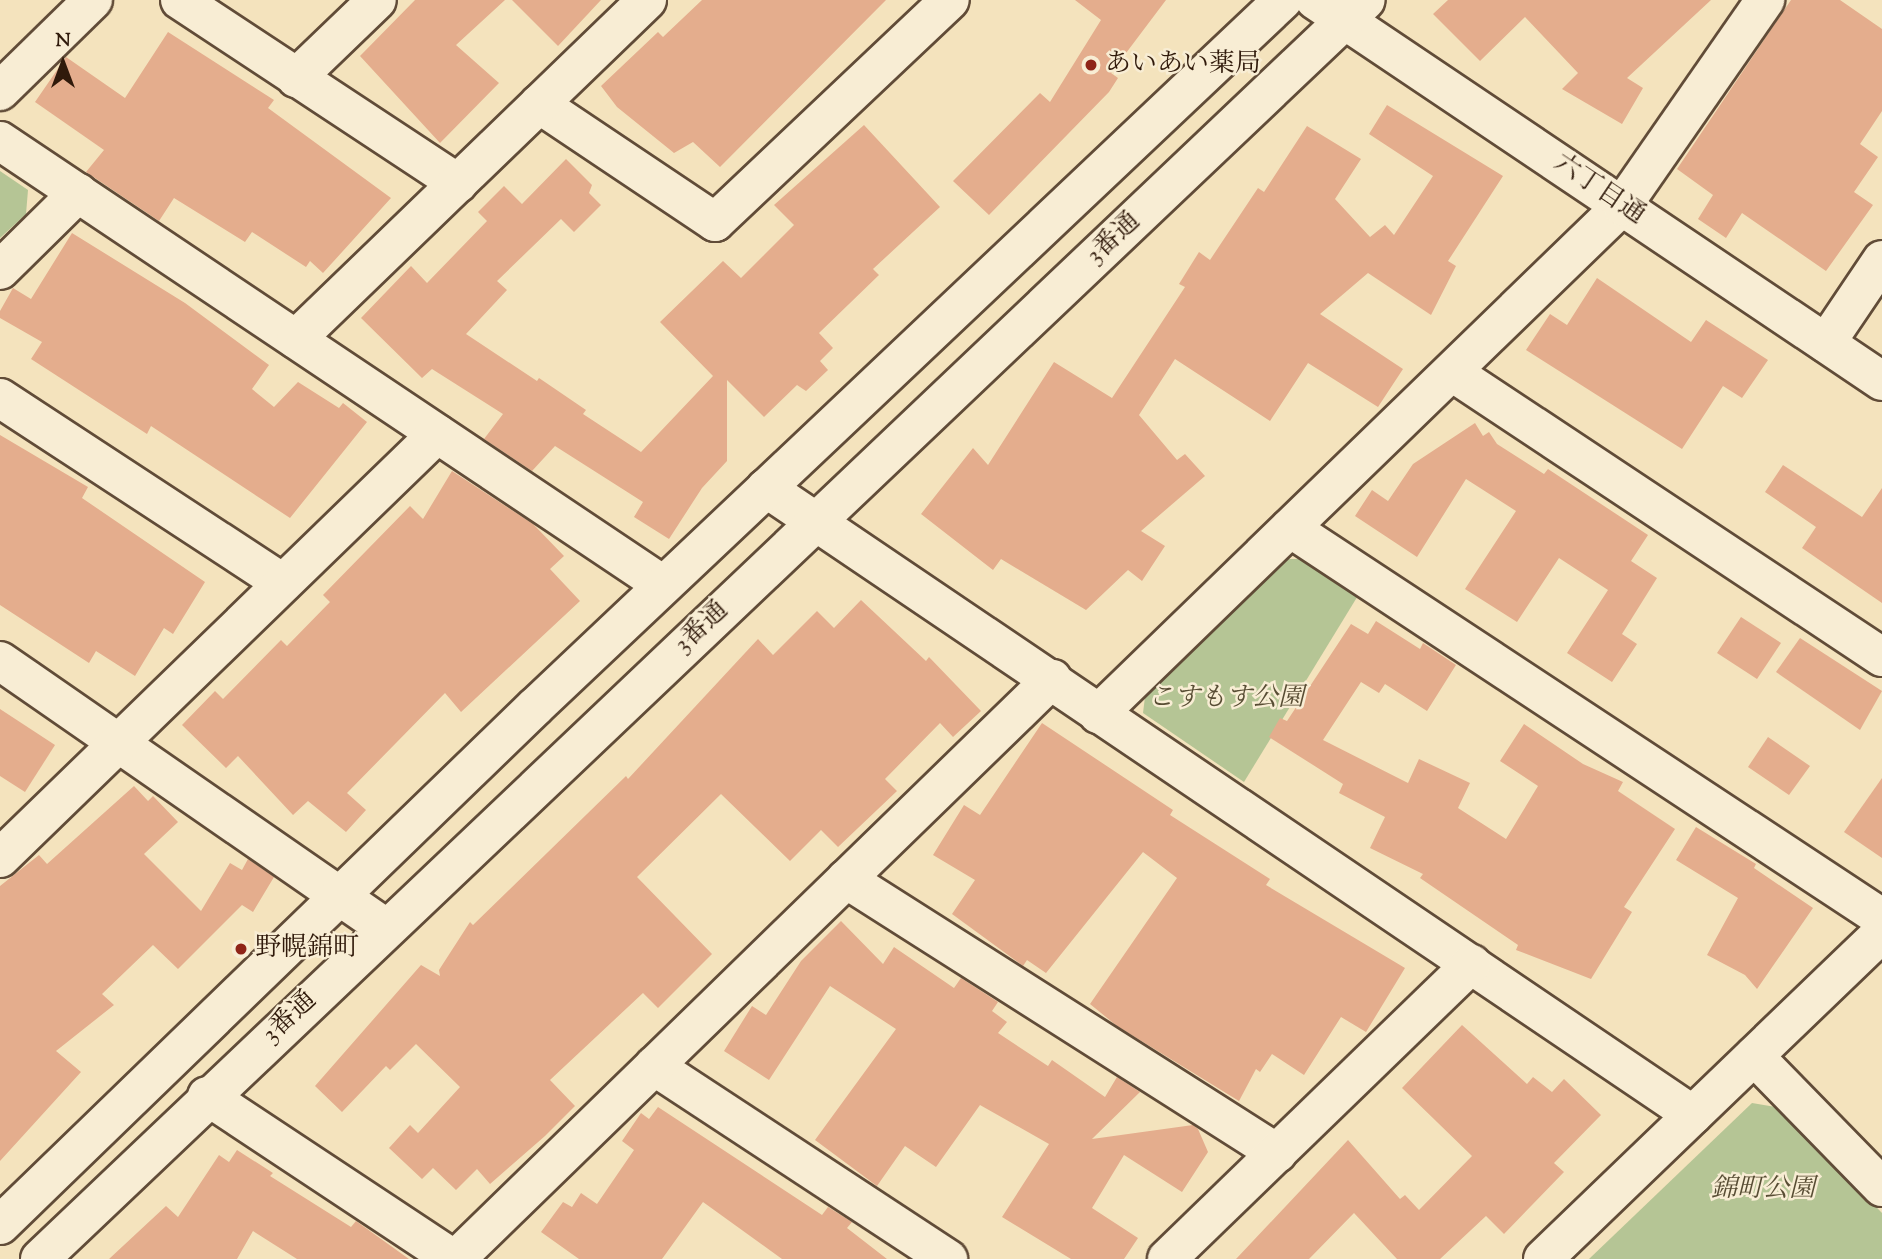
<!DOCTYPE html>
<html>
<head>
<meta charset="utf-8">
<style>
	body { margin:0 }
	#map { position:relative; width:1882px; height:1259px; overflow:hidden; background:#f4e3bd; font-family:"Sorts Mill Goudy","Noto Serif JP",serif }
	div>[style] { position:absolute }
	.green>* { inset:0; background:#b5c595 }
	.building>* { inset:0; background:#e4ad8d }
	.roads { filter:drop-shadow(2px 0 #614c38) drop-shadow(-2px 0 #614c38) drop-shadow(0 2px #614c38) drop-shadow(0 -2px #614c38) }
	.minor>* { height:38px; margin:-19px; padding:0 19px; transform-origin:19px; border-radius:19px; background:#f8edd4 }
	.dots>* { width:19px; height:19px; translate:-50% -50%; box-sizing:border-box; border:4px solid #f8edd4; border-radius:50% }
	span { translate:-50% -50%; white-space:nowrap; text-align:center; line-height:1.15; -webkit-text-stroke:5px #f8edd4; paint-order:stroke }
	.poi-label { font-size:26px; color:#301a0b }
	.left { translate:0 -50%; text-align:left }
	.street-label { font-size:26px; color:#301a0b }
	.park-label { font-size:26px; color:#584d34; font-style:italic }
	.north { position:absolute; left:28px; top:28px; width:70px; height:70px; -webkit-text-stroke:5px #f8edd4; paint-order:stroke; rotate:0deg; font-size:19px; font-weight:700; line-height:28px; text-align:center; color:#301a0b }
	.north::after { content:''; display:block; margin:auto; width:24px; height:32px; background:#301a0b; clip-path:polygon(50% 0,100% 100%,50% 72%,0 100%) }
</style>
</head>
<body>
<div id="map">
	<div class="green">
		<div style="clip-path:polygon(0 171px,28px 190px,26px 214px,0 238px)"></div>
		<div style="clip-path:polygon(1283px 559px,1306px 559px,1359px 594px,1244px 782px,1143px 713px,1145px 697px)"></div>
		<div style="clip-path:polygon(1752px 1103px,1781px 1108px,1882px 1213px,1882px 1259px,1589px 1259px)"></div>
	</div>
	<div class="building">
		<div style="clip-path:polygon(415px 0,505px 0,456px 45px,499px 83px,440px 143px,360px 56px)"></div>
		<div style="clip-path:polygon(512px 0,601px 0,558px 46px)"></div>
		<div style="clip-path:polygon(702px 0,886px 0,720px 167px,693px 142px,674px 153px,617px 107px,601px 86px,658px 32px,663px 37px)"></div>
		<div style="clip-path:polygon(1075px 0,1166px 0,1111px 73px,1118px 78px,1109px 92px,989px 215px,953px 181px,1040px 93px,1050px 102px,1101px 20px)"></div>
		<div style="clip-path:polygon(1448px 0,1711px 0,1627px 78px,1643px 88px,1622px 124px,1562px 89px,1578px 73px,1525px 17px,1480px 61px,1433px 14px)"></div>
		<div style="clip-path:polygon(1791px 0,1840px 0,1882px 29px,1882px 111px,1860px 144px,1878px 157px,1854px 192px,1873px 205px,1826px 271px,1742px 213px,1726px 238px,1698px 219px,1713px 195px,1677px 169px)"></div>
		<div style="clip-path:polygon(168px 32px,274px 100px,268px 108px,391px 198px,323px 273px,310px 261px,306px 267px,252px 232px,245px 242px,174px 198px,159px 221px,86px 172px,104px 150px,35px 102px,66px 57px,125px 98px)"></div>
		<div style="clip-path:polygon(1387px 105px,1503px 176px,1448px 261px,1456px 266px,1431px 315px,1368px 273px,1320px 314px,1403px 369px,1378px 407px,1308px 363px,1270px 421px,1175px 359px,1139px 415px,1177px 460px,1185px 454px,1205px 476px,1141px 531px,1165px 546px,1142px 581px,1128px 570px,1086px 610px,1001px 559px,993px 570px,921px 514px,973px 448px,988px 465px,1054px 362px,1112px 398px,1185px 287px,1179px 284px,1199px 252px,1210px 260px,1258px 188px,1264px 192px,1307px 126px,1361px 159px,1335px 199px,1370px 237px,1385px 225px,1394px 235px,1433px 176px,1369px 134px)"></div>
		<div style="clip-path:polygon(864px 125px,940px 207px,873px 269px,879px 275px,819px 333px,833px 348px,820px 361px,828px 370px,806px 391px,797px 385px,764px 417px,727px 380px,727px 461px,702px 488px,669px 539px,634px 517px,643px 502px,555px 446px,532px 471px,484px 439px,503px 414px,432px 369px,422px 378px,361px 318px,411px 266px,427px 283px,487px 221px,478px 212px,504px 186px,522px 204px,566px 159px,592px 185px,589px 193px,601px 205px,574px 232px,561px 219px,497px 281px,507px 290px,466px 334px,537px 381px,539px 378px,586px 410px,583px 414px,641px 452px,713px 376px,660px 322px,723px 261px,741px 278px,794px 225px,774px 205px)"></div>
		<div style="clip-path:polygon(72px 233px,185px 303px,269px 365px,252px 389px,274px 407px,298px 382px,339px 408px,343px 403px,367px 422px,290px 518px,151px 426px,147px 434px,31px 359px,42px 342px,0 318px,0 311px,13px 288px,31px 299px)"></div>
		<div style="clip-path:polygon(1597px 278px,1691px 342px,1706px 320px,1768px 360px,1742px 398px,1723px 386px,1682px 449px,1526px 350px,1550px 314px,1567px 325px)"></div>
		<div style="clip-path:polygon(1475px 423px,1483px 436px,1489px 432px,1497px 444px,1544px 474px,1548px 469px,1648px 535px,1631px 561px,1657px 578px,1622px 634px,1637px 644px,1612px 682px,1567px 653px,1608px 590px,1559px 558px,1517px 622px,1465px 589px,1516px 511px,1466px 479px,1417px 557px,1355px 516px,1372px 490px,1388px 501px,1413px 464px)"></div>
		<div style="clip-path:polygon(0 435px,88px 487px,82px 498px,205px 582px,173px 634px,164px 628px,135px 676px,96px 651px,89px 663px,0 605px)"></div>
		<div style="clip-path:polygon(1783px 465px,1862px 517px,1882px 488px,1882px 603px,1802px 548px,1816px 527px,1765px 492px)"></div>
		<div style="clip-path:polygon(452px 471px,533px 524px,564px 556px,550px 569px,580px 601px,461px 712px,445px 693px,347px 793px,366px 810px,346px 832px,308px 801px,293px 815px,238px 756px,226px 768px,182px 725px,215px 691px,223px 699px,281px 640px,287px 646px,330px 602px,323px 595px,410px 506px,423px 519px)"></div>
		<div style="clip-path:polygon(861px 600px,926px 661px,929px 657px,981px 711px,953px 737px,940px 723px,885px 779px,897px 791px,838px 847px,821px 830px,790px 861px,721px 794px,637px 877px,712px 954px,658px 1008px,643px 993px,550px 1080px,575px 1106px,545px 1136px,490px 1184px,477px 1169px,456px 1190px,433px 1168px,422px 1179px,389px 1148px,410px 1125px,418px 1133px,460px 1087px,416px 1044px,390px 1070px,386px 1066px,342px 1112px,315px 1086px,421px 965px,440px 976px,439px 970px,470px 922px,473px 925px,626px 776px,628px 779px,758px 639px,773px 655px,817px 611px,834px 628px)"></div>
		<div style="clip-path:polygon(1741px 617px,1781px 643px,1757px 679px,1717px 653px)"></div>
		<div style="clip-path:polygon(1376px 621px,1420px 649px,1423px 643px,1456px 665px,1427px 711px,1385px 684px,1379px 693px,1361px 682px,1323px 740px,1408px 783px,1419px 759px,1470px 783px,1458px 808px,1506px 839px,1538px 786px,1500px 761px,1524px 724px,1583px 764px,1623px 782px,1618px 791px,1675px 829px,1624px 907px,1632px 912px,1591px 979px,1516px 950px,1518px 945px,1420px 878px,1423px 874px,1370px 848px,1385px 817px,1339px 793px,1343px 784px,1269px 737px,1280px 718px,1287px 721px,1351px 624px,1368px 634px)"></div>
		<div style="clip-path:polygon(1800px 638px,1882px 691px,1860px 730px,1776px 672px)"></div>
		<div style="clip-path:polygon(0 709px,55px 745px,25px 792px,0 776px)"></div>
		<div style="clip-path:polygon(1042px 723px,1173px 810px,1170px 815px,1270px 879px,1266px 885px,1405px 968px,1366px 1032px,1341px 1017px,1304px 1075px,1272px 1054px,1260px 1072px,1256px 1069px,1239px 1101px,1117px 1026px,1090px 1004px,1177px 878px,1143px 852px,1046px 973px,1027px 960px,1023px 966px,952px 914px,975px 880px,933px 855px,964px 805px,980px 815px)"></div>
		<div style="clip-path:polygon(1768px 737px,1810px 766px,1789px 795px,1748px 767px)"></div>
		<div style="clip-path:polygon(1882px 778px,1882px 858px,1844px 832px)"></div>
		<div style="clip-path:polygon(134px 786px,148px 801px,153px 796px,178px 822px,144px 854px,201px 911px,230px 863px,242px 870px,248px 859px,274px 877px,253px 912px,242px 905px,178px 969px,153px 945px,102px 994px,114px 1005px,56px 1051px,81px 1072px,0 1161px,0 886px,39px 855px,47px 864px)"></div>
		<div style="clip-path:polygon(1696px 827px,1756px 864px,1754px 868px,1813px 908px,1757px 989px,1745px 975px,1707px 955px,1738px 898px,1676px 860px)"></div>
		<div style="clip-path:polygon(841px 921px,883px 964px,894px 947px,954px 988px,961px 978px,998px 1002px,992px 1011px,1007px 1022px,998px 1033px,1048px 1066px,1052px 1060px,1105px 1097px,1117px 1077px,1140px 1092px,1092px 1139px,1193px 1125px,1198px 1129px,1208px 1152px,1182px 1192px,1124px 1155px,1092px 1208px,1138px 1238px,1124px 1259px,1071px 1259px,1002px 1217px,1049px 1144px,980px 1105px,936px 1167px,905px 1146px,877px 1186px,815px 1140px,896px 1029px,830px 986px,769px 1080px,724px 1051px,752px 1006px,766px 1015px,801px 961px)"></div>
		<div style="clip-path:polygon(1462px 1025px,1527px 1084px,1533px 1077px,1552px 1092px,1564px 1079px,1601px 1115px,1554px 1163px,1564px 1172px,1504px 1234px,1486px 1216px,1440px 1259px,1397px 1259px,1354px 1213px,1309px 1259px,1236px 1259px,1348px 1140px,1400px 1199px,1405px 1195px,1419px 1210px,1472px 1156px,1402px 1088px)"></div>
		<div style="clip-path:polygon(658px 1107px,822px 1215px,828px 1207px,852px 1222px,847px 1228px,887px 1259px,782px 1259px,703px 1202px,662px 1259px,579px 1259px,541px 1232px,563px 1202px,572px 1207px,581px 1193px,597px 1204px,634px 1150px,622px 1141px,641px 1113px,649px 1119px)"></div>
		<div style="clip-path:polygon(237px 1150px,273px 1173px,270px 1176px,351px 1227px,356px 1221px,409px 1259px,297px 1259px,253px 1231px,237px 1259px,109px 1259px,166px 1206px,178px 1217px,219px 1155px,229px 1162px)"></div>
	</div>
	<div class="roads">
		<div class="minor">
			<div style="left:180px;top:0;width:333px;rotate:33.4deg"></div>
			<div style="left:1315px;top:0;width:683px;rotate:33.9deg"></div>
			<div style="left:296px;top:78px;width:112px;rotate:-43.9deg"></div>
			<div style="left:0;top:91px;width:130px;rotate:-44.4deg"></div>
			<div style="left:539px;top:104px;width:212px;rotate:33.8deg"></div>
			<div style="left:715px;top:222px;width:323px;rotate:-43.4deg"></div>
			<div style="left:0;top:141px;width:798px;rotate:33.81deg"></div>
			<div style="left:0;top:270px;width:110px;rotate:-44.6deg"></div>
			<div style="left:296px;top:339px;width:488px;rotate:-44deg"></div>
			<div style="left:1826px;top:343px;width:100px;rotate:-56deg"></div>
			<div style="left:1452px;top:372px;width:516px;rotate:33.54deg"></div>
			<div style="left:0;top:398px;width:338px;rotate:33.2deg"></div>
			<div style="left:766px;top:488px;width:1119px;rotate:34.07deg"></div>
			<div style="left:1290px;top:528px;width:709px;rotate:33.38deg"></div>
			<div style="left:0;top:661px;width:469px;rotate:34.7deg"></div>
			<div style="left:1098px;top:714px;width:730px;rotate:-44.11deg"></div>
			<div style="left:1622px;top:206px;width:251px;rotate:-55.2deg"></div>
			<div style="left:0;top:858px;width:609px;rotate:-44.13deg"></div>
			<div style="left:846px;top:879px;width:511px;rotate:32.45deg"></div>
			<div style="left:1754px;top:1056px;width:183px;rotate:45.7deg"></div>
			<div style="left:654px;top:1066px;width:352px;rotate:33.3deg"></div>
			<div style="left:207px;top:1096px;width:295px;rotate:33.5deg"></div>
			<div style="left:0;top:1225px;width:745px;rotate:-44.08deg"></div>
			<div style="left:535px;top:707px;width:1029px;rotate:-43.39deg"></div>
			<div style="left:40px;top:1259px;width:1828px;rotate:-43.52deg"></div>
			<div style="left:456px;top:1259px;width:832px;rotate:-44.22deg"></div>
			<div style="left:1167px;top:1259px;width:424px;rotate:-44.1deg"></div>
			<div style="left:1543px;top:1259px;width:470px;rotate:-43.9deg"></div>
		</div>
	</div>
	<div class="dots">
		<div style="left:1091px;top:65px;background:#8f2418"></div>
		<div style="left:241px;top:949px;background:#8f2418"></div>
	</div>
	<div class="poi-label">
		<span class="left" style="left:1105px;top:65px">あいあい薬局</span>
		<span class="left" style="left:255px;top:949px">野幌錦町</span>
	</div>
	<div class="street-label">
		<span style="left:1599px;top:190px;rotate:34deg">六丁目通</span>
		<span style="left:1114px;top:239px;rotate:-43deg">3番通</span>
		<span style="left:702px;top:628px;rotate:-43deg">3番通</span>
		<span style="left:290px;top:1018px;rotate:-43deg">3番通</span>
	</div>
	<div class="park-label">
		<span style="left:1226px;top:699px">こすもす公園</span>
		<span style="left:1763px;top:1190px">錦町公園</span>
	</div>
	<div class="north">N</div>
</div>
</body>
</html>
